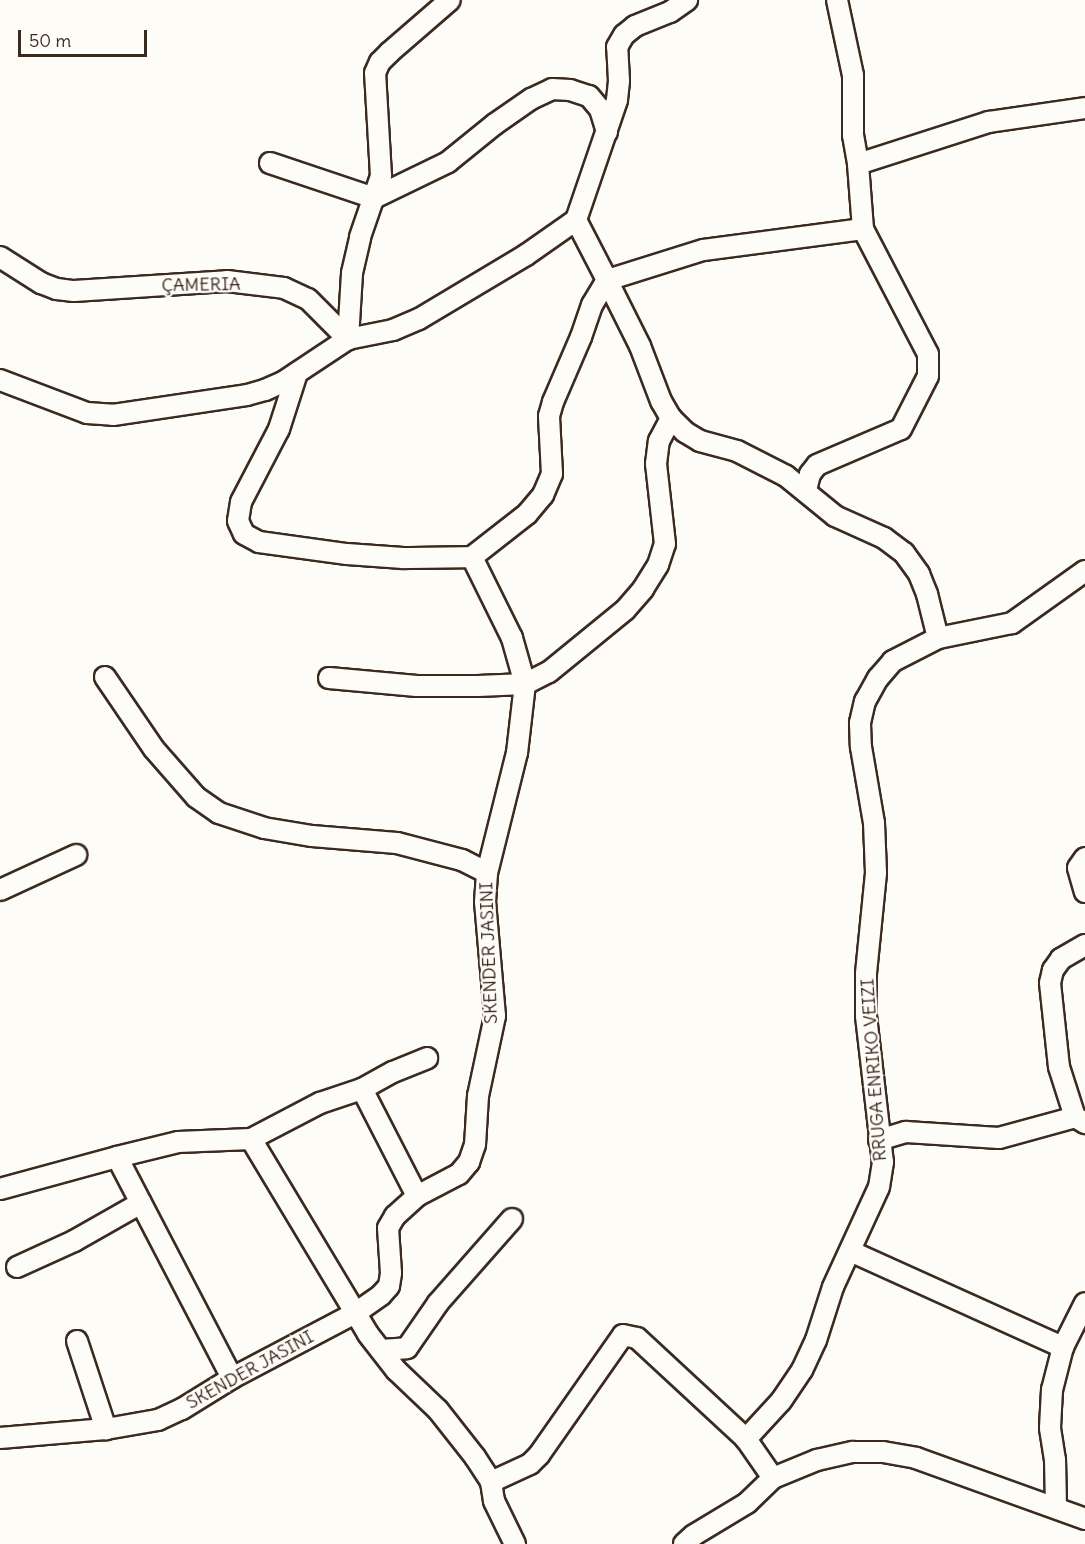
<!DOCTYPE html>
<html>
<head>
<meta charset="utf-8">
<style>
	body { margin:0 }
	#map { position:relative; width:1085px; height:1544px; overflow:hidden; background:#fdfcf7; font-family:Delius,sans-serif }
	div>[style] { position:absolute }
	.roads { filter:drop-shadow(2px 0 #3b2a1e) drop-shadow(-2px 0 #3b2a1e) drop-shadow(0 2px #3b2a1e) drop-shadow(0 -2px #3b2a1e) }
	.minor>* { height:20px; margin:-10px; padding:0 10px; transform-origin:10px; border-radius:10px; background:#fdfcf7 }
	span { translate:-50% -50%; white-space:nowrap; text-align:center; line-height:1.15; -webkit-text-stroke:4.5px #fdfcf7; paint-order:stroke }
	.street-label { font-size:18px; color:#3b2a1e }
	.scale { position:absolute; left:18px; top:30px; width:129px; height:27px; box-sizing:border-box; border:3px solid #3b2a1e; border-top:0; padding-left:8px; font-size:18px; line-height:21px; white-space:nowrap; color:#3b2a1e; -webkit-text-stroke:4px #fdfcf7; paint-order:stroke }
</style>
</head>
<body>
<div id="map">
	<div class="roads">
		<div class="minor">
			<div style="left:837px;top:0;width:77px;rotate:78deg"></div>
			<div style="left:853px;top:75px;width:60px;rotate:90deg"></div>
			<div style="left:853px;top:135px;width:29px;rotate:80deg"></div>
			<div style="left:270px;top:163px;width:110px;rotate:18.6deg"></div>
			<div style="left:374px;top:198px;width:82px;rotate:-25.9deg"></div>
			<div style="left:448px;top:162px;width:60px;rotate:-39deg"></div>
			<div style="left:495px;top:124px;width:44px;rotate:-34.8deg"></div>
			<div style="left:531px;top:99px;width:23px;rotate:-25deg"></div>
			<div style="left:552px;top:89px;width:18px;rotate:3deg"></div>
			<div style="left:570px;top:90px;width:20px;rotate:18deg"></div>
			<div style="left:589px;top:96px;width:17px;rotate:50deg"></div>
			<div style="left:600px;top:109px;width:24px;rotate:73deg"></div>
			<div style="left:576px;top:220px;width:127px;rotate:-71.1deg"></div>
			<div style="left:617px;top:100px;width:19px;rotate:-84deg"></div>
			<div style="left:619px;top:81px;width:34px;rotate:-93deg"></div>
			<div style="left:617px;top:47px;width:14px;rotate:-60deg"></div>
			<div style="left:624px;top:35px;width:14px;rotate:-39deg"></div>
			<div style="left:635px;top:26px;width:38px;rotate:-22deg"></div>
			<div style="left:670px;top:12px;width:21px;rotate:-35deg"></div>
			<div style="left:863px;top:229px;width:161px;rotate:172.5deg"></div>
			<div style="left:703px;top:250px;width:101px;rotate:162.6deg"></div>
			<div style="left:607px;top:280px;width:74px;rotate:63.4deg"></div>
			<div style="left:640px;top:346px;width:59px;rotate:69.1deg"></div>
			<div style="left:661px;top:401px;width:20px;rotate:60deg"></div>
			<div style="left:671px;top:418px;width:20px;rotate:45deg"></div>
			<div style="left:685px;top:432px;width:17px;rotate:31deg"></div>
			<div style="left:700px;top:441px;width:38px;rotate:15deg"></div>
			<div style="left:737px;top:451px;width:55px;rotate:27deg"></div>
			<div style="left:786px;top:476px;width:63px;rotate:39.2deg"></div>
			<div style="left:835px;top:516px;width:54px;rotate:24.2deg"></div>
			<div style="left:884px;top:538px;width:25px;rotate:37deg"></div>
			<div style="left:904px;top:553px;width:26px;rotate:54deg"></div>
			<div style="left:919px;top:574px;width:22px;rotate:68deg"></div>
			<div style="left:927px;top:594px;width:45px;rotate:76deg"></div>
			<div style="left:0;top:257px;width:49px;rotate:32.4deg"></div>
			<div style="left:41px;top:283px;width:17px;rotate:21deg"></div>
			<div style="left:57px;top:289px;width:17px;rotate:7deg"></div>
			<div style="left:74px;top:291px;width:153px;rotate:-3.7deg"></div>
			<div style="left:227px;top:281px;width:57px;rotate:7deg"></div>
			<div style="left:284px;top:288px;width:26px;rotate:25deg"></div>
			<div style="left:308px;top:299px;width:57px;rotate:45deg"></div>
			<div style="left:348px;top:339px;width:46px;rotate:-11.3deg"></div>
			<div style="left:393px;top:330px;width:28px;rotate:-23deg"></div>
			<div style="left:419px;top:319px;width:125px;rotate:-30.9deg"></div>
			<div style="left:526px;top:255px;width:61px;rotate:-35deg"></div>
			<div style="left:297px;top:373px;width:59px;rotate:107.8deg"></div>
			<div style="left:279px;top:429px;width:82px;rotate:117.5deg"></div>
			<div style="left:241px;top:502px;width:19px;rotate:99deg"></div>
			<div style="left:238px;top:521px;width:14px;rotate:65deg"></div>
			<div style="left:244px;top:534px;width:17px;rotate:28deg"></div>
			<div style="left:259px;top:542px;width:89px;rotate:7.8deg"></div>
			<div style="left:347px;top:554px;width:56px;rotate:4.1deg"></div>
			<div style="left:403px;top:558px;width:69px;rotate:-0.8deg"></div>
			<div style="left:0;top:380px;width:93px;rotate:20.8deg"></div>
			<div style="left:87px;top:413px;width:26px;rotate:4deg"></div>
			<div style="left:113px;top:415px;width:135px;rotate:-8.5deg"></div>
			<div style="left:247px;top:395px;width:19px;rotate:-16deg"></div>
			<div style="left:265px;top:390px;width:20px;rotate:-24deg"></div>
			<div style="left:283px;top:382px;width:78px;rotate:-33.5deg"></div>
			<div style="left:348px;top:339px;width:66px;rotate:-86.5deg"></div>
			<div style="left:352px;top:273px;width:37px;rotate:-77deg"></div>
			<div style="left:360px;top:237px;width:65px;rotate:-71deg"></div>
			<div style="left:381px;top:176px;width:103px;rotate:-93.3deg"></div>
			<div style="left:375px;top:73px;width:12px;rotate:-66deg"></div>
			<div style="left:380px;top:62px;width:14px;rotate:-45deg"></div>
			<div style="left:390px;top:52px;width:79px;rotate:-40.9deg"></div>
			<div style="left:806px;top:490px;width:16px;rotate:-76deg"></div>
			<div style="left:810px;top:474px;width:11px;rotate:-52deg"></div>
			<div style="left:817px;top:465px;width:91px;rotate:-23.2deg"></div>
			<div style="left:901px;top:429px;width:59px;rotate:-63deg"></div>
			<div style="left:928px;top:376px;width:22px;rotate:-90deg"></div>
			<div style="left:928px;top:354px;width:141px;rotate:-117.5deg"></div>
			<div style="left:863px;top:229px;width:65px;rotate:-94.4deg"></div>
			<div style="left:858px;top:164px;width:138px;rotate:-17.8deg"></div>
			<div style="left:989px;top:122px;width:97px;rotate:-8.3deg"></div>
			<div style="left:1085px;top:571px;width:90px;rotate:144.5deg"></div>
			<div style="left:1012px;top:623px;width:76px;rotate:168.5deg"></div>
			<div style="left:938px;top:638px;width:51px;rotate:152.9deg"></div>
			<div style="left:893px;top:661px;width:23px;rotate:131deg"></div>
			<div style="left:878px;top:678px;width:26px;rotate:119deg"></div>
			<div style="left:865px;top:701px;width:23px;rotate:103deg"></div>
			<div style="left:860px;top:723px;width:24px;rotate:88deg"></div>
			<div style="left:861px;top:747px;width:77px;rotate:80.3deg"></div>
			<div style="left:874px;top:823px;width:50px;rotate:87.7deg"></div>
			<div style="left:876px;top:873px;width:101px;rotate:95.7deg"></div>
			<div style="left:866px;top:974px;width:42px;rotate:90deg"></div>
			<div style="left:866px;top:1016px;width:147px;rotate:83.4deg"></div>
			<div style="left:883px;top:1162px;width:25px;rotate:99deg"></div>
			<div style="left:879px;top:1187px;width:110px;rotate:114.7deg"></div>
			<div style="left:833px;top:1287px;width:56px;rotate:107.8deg"></div>
			<div style="left:816px;top:1340px;width:33px;rotate:115deg"></div>
			<div style="left:802px;top:1370px;width:37px;rotate:124deg"></div>
			<div style="left:781px;top:1401px;width:52px;rotate:132.6deg"></div>
			<div style="left:746px;top:1439px;width:47px;rotate:55.3deg"></div>
			<div style="left:773px;top:1478px;width:48px;rotate:-22.2deg"></div>
			<div style="left:817px;top:1460px;width:37px;rotate:-13deg"></div>
			<div style="left:853px;top:1452px;width:30px"></div>
			<div style="left:883px;top:1452px;width:34px;rotate:10deg"></div>
			<div style="left:916px;top:1458px;width:180px;rotate:19.8deg"></div>
			<div style="left:105px;top:677px;width:87px;rotate:55.8deg"></div>
			<div style="left:154px;top:749px;width:64px;rotate:48.8deg"></div>
			<div style="left:196px;top:797px;width:28px;rotate:35deg"></div>
			<div style="left:219px;top:813px;width:47px;rotate:18.4deg"></div>
			<div style="left:264px;top:828px;width:49px;rotate:9.5deg"></div>
			<div style="left:312px;top:836px;width:85px;rotate:4.7deg"></div>
			<div style="left:397px;top:843px;width:67px;rotate:14.7deg"></div>
			<div style="left:462px;top:860px;width:28px;rotate:27deg"></div>
			<div style="left:329px;top:678px;width:88px;rotate:5.2deg"></div>
			<div style="left:417px;top:686px;width:61px"></div>
			<div style="left:478px;top:686px;width:47px;rotate:-2.4deg"></div>
			<div style="left:525px;top:684px;width:27px;rotate:-27deg"></div>
			<div style="left:549px;top:672px;width:98px;rotate:-39.2deg"></div>
			<div style="left:625px;top:610px;width:28px;rotate:-49deg"></div>
			<div style="left:643px;top:589px;width:28px;rotate:-58deg"></div>
			<div style="left:658px;top:565px;width:22px;rotate:-72deg"></div>
			<div style="left:665px;top:544px;width:81px;rotate:-96.4deg"></div>
			<div style="left:656px;top:464px;width:23px;rotate:-83deg"></div>
			<div style="left:659px;top:441px;width:26px;rotate:-62deg"></div>
			<div style="left:1085px;top:858px;width:12px;rotate:125deg"></div>
			<div style="left:1078px;top:868px;width:25px;rotate:74deg"></div>
			<div style="left:0;top:890px;width:84px;rotate:-24.7deg"></div>
			<div style="left:1085px;top:945px;width:28px;rotate:150deg"></div>
			<div style="left:1061px;top:959px;width:14px;rotate:126deg"></div>
			<div style="left:1053px;top:970px;width:13px;rotate:103deg"></div>
			<div style="left:1050px;top:983px;width:84px;rotate:83.9deg"></div>
			<div style="left:1059px;top:1067px;width:52px;rotate:72.3deg"></div>
			<div style="left:1075px;top:1117px;width:12px;rotate:31deg"></div>
			<div style="left:362px;top:1089px;width:35px;rotate:-29deg"></div>
			<div style="left:393px;top:1072px;width:37px;rotate:-22deg"></div>
			<div style="left:251px;top:1139px;width:227px;rotate:59deg"></div>
			<div style="left:368px;top:1334px;width:46px;rotate:52.1deg"></div>
			<div style="left:396px;top:1370px;width:58px;rotate:43.6deg"></div>
			<div style="left:438px;top:1410px;width:60px;rotate:51.8deg"></div>
			<div style="left:475px;top:1457px;width:30px;rotate:57deg"></div>
			<div style="left:491px;top:1482px;width:19px;rotate:81deg"></div>
			<div style="left:494px;top:1501px;width:48px;rotate:64deg"></div>
			<div style="left:879px;top:1140px;width:28px;rotate:-17deg"></div>
			<div style="left:906px;top:1132px;width:93px;rotate:3.7deg"></div>
			<div style="left:999px;top:1138px;width:79px;rotate:-15.4deg"></div>
			<div style="left:117px;top:1157px;width:63px;rotate:-13.8deg"></div>
			<div style="left:178px;top:1142px;width:73px;rotate:-2.4deg"></div>
			<div style="left:251px;top:1139px;width:78px;rotate:-27.6deg"></div>
			<div style="left:320px;top:1103px;width:44px;rotate:-18.4deg"></div>
			<div style="left:362px;top:1089px;width:120px;rotate:62.8deg"></div>
			<div style="left:0;top:1189px;width:121px;rotate:-15.3deg"></div>
			<div style="left:117px;top:1157px;width:249px;rotate:62.5deg"></div>
			<div style="left:850px;top:1251px;width:234px;rotate:24.3deg"></div>
			<div style="left:17px;top:1267px;width:63px;rotate:-24.5deg"></div>
			<div style="left:74px;top:1241px;width:77px;rotate:-29.6deg"></div>
			<div style="left:77px;top:1341px;width:93px;rotate:71.8deg"></div>
			<div style="left:381px;top:1350px;width:26px;rotate:-4deg"></div>
			<div style="left:407px;top:1348px;width:55px;rotate:-55.4deg"></div>
			<div style="left:438px;top:1303px;width:112px;rotate:-48.6deg"></div>
			<div style="left:0;top:1438px;width:106px;rotate:-4.9deg"></div>
			<div style="left:106px;top:1429px;width:53px;rotate:-9.8deg"></div>
			<div style="left:158px;top:1420px;width:26px;rotate:-25deg"></div>
			<div style="left:182px;top:1409px;width:59px;rotate:-31.8deg"></div>
			<div style="left:232px;top:1378px;width:141px;rotate:-27.8deg"></div>
			<div style="left:357px;top:1312px;width:29px;rotate:-35deg"></div>
			<div style="left:381px;top:1295px;width:12px;rotate:-48deg"></div>
			<div style="left:389px;top:1286px;width:13px;rotate:-81deg"></div>
			<div style="left:391px;top:1273px;width:45px;rotate:-93.8deg"></div>
			<div style="left:388px;top:1228px;width:14px;rotate:-60deg"></div>
			<div style="left:395px;top:1216px;width:30px;rotate:-42deg"></div>
			<div style="left:417px;top:1196px;width:47px;rotate:-27.6deg"></div>
			<div style="left:459px;top:1174px;width:16px;rotate:-50deg"></div>
			<div style="left:469px;top:1162px;width:18px;rotate:-71deg"></div>
			<div style="left:475px;top:1145px;width:49px;rotate:-86.5deg"></div>
			<div style="left:478px;top:1096px;width:82px;rotate:-78deg"></div>
			<div style="left:495px;top:1016px;width:114px;rotate:-95deg"></div>
			<div style="left:485px;top:902px;width:29px;rotate:-86deg"></div>
			<div style="left:487px;top:873px;width:124px;rotate:-76deg"></div>
			<div style="left:517px;top:753px;width:69px;rotate:-83.4deg"></div>
			<div style="left:525px;top:684px;width:48px;rotate:-105.8deg"></div>
			<div style="left:512px;top:638px;width:90px;rotate:-116.3deg"></div>
			<div style="left:472px;top:557px;width:70px;rotate:-38deg"></div>
			<div style="left:527px;top:514px;width:25px;rotate:-50deg"></div>
			<div style="left:543px;top:495px;width:23px;rotate:-67deg"></div>
			<div style="left:552px;top:474px;width:58px;rotate:-93deg"></div>
			<div style="left:549px;top:416px;width:15px;rotate:-74deg"></div>
			<div style="left:553px;top:402px;width:71px;rotate:-66.7deg"></div>
			<div style="left:581px;top:337px;width:34px;rotate:-71deg"></div>
			<div style="left:592px;top:305px;width:29px;rotate:-59deg"></div>
			<div style="left:607px;top:280px;width:68px;rotate:-117.3deg"></div>
			<div style="left:491px;top:1482px;width:43px;rotate:-24.8deg"></div>
			<div style="left:530px;top:1464px;width:13px;rotate:-45deg"></div>
			<div style="left:539px;top:1455px;width:146px;rotate:-55deg"></div>
			<div style="left:623px;top:1335px;width:14px;rotate:12deg"></div>
			<div style="left:637px;top:1338px;width:149px;rotate:42.8deg"></div>
			<div style="left:1056px;top:1507px;width:47px;rotate:-91.2deg"></div>
			<div style="left:1055px;top:1460px;width:32px;rotate:-99deg"></div>
			<div style="left:1050px;top:1428px;width:38px;rotate:-87deg"></div>
			<div style="left:1052px;top:1390px;width:44px;rotate:-75.7deg"></div>
			<div style="left:1063px;top:1347px;width:49px;rotate:-63.4deg"></div>
			<div style="left:684px;top:1544px;width:13px;rotate:-42deg"></div>
			<div style="left:694px;top:1535px;width:62px;rotate:-31.1deg"></div>
			<div style="left:747px;top:1503px;width:36px;rotate:-44deg"></div>
		</div>
	</div>
	<div class="street-label">
		<span style="left:201px;top:285px;rotate:-1deg">ÇAMERIA</span>
		<span style="left:489px;top:953px;rotate:-92deg">SKENDER JASINI</span>
		<span style="left:874px;top:1070px;rotate:-94deg">RRUGA ENRIKO VEIZI</span>
		<span style="left:250px;top:1370px;rotate:-29deg">SKENDER JASINI</span>
	</div>
	<div class="scale">50 m</div>
</div>
</body>
</html>
